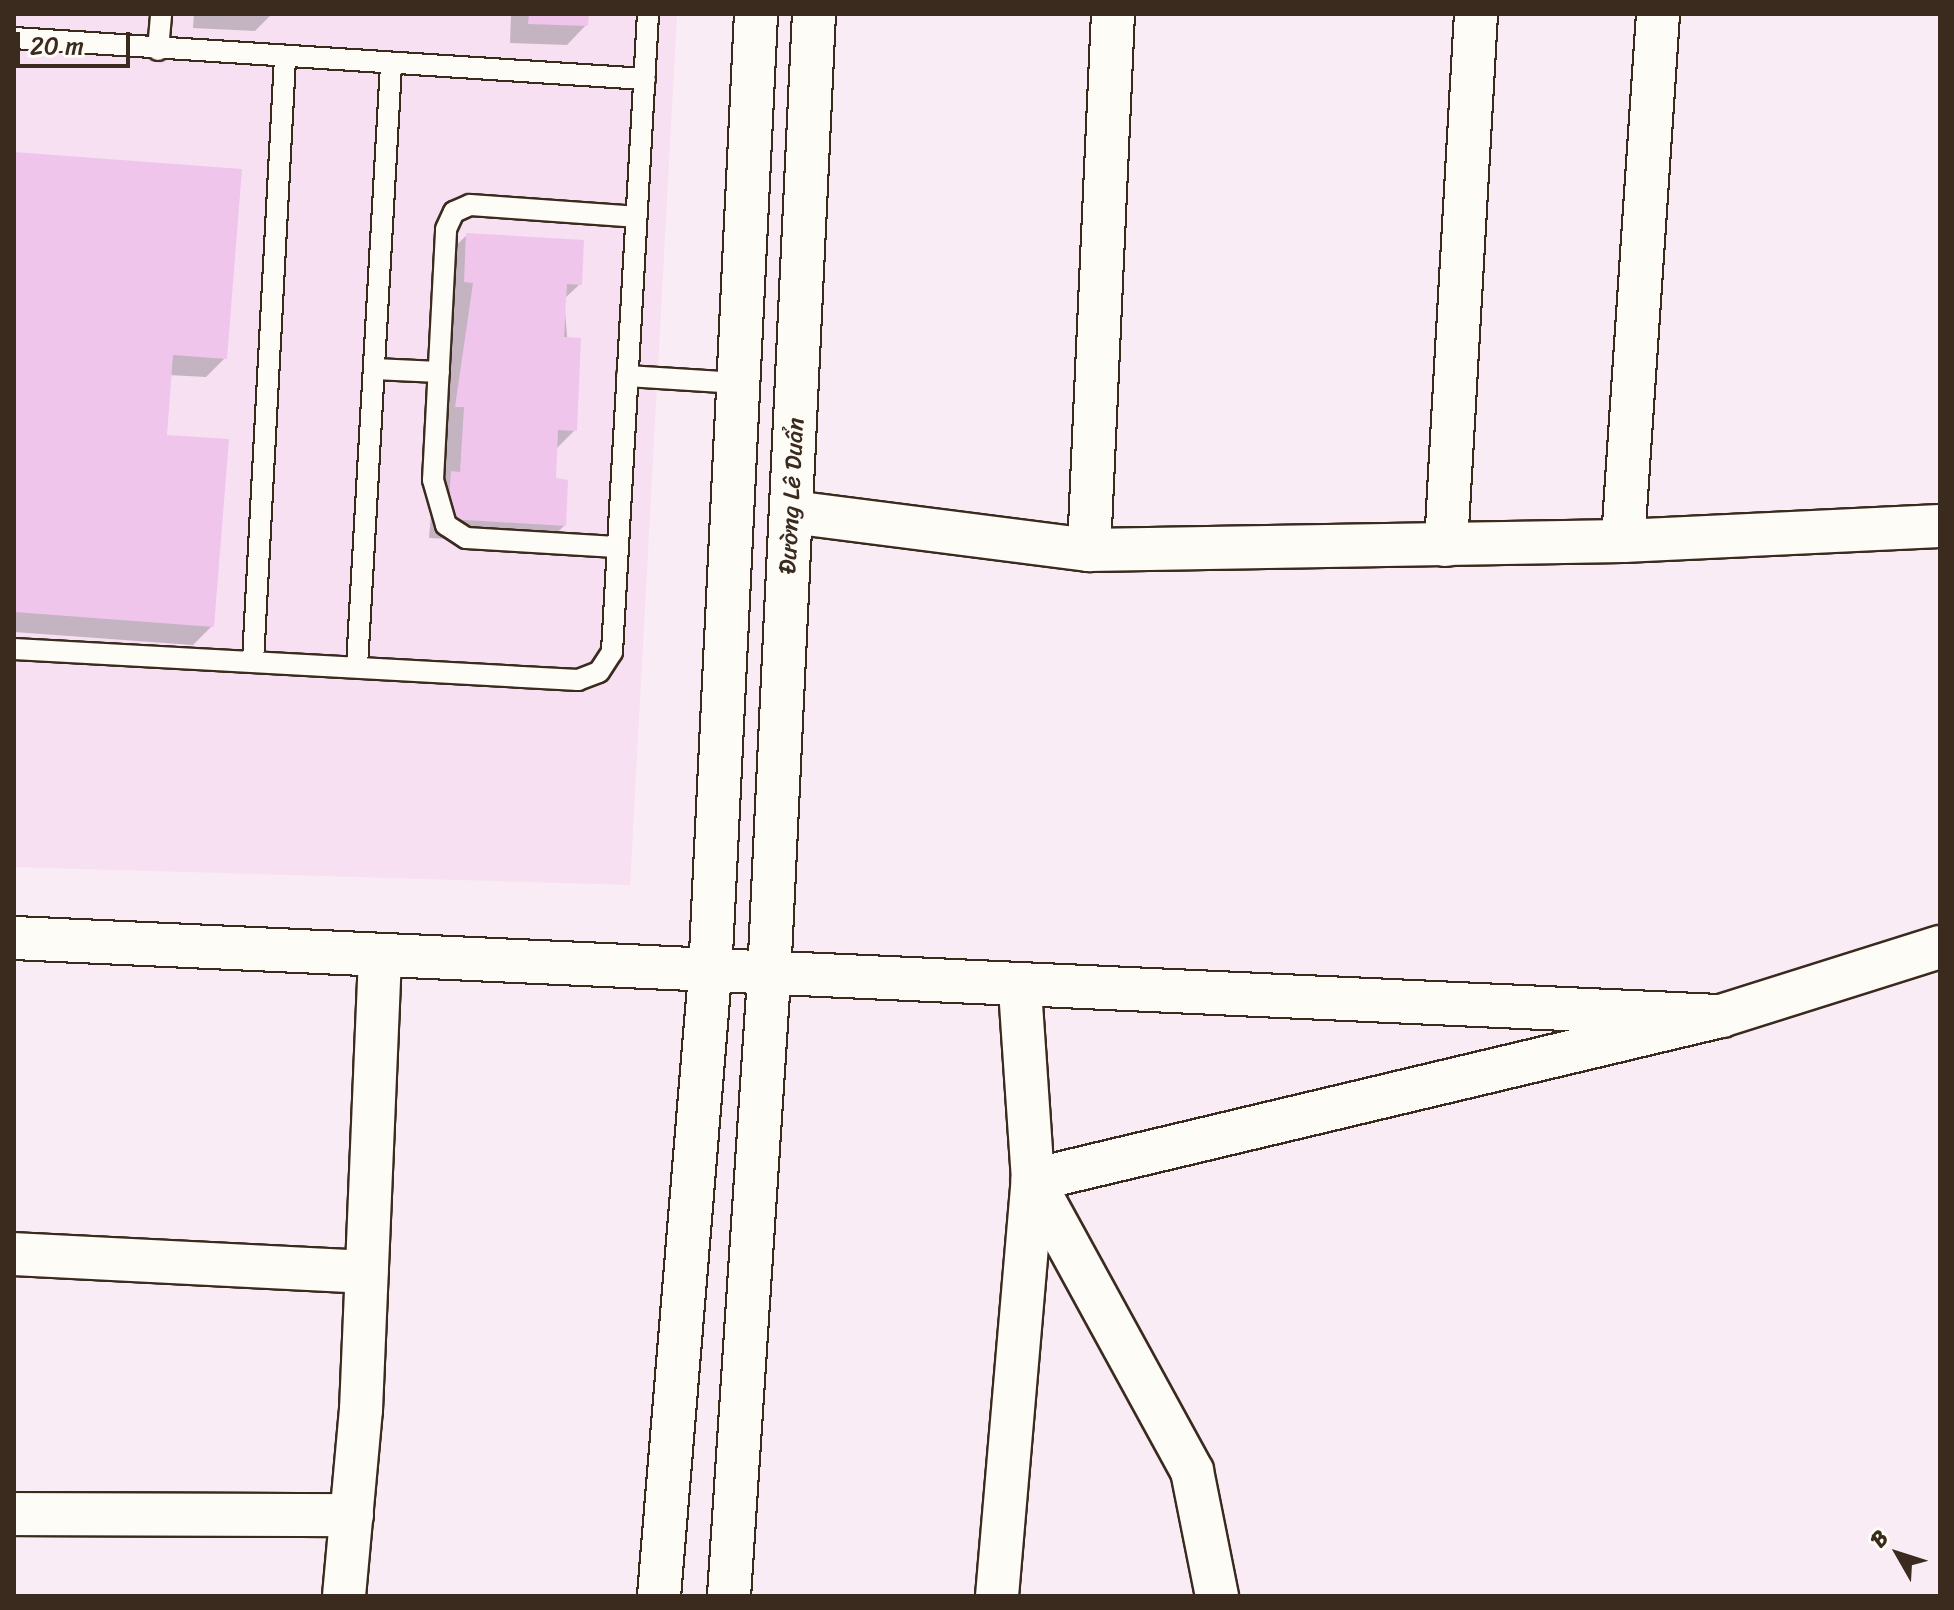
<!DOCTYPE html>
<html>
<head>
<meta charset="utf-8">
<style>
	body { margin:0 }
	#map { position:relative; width:1954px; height:1610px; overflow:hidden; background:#f9ecf4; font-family:Sriracha,sans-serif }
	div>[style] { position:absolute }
	.built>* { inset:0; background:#f6e0f2 }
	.shadow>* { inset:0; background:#0003 }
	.building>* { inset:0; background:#f0c5ec }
	.roads { filter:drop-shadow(2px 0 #3b2a1e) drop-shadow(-2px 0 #3b2a1e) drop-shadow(0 2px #3b2a1e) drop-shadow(0 -2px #3b2a1e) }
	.lane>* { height:20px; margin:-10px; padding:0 10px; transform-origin:10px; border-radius:10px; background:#fdfcf7 }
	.street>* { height:42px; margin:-21px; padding:0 21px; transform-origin:21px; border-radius:21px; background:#fdfcf7 }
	span { translate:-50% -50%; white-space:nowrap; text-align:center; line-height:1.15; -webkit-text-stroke:7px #fdfcf7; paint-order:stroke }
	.street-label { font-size:24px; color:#3b2a1e }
	.frame { position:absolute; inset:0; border:16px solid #3b2a1e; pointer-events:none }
	.north { position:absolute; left:1858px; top:1514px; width:80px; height:80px; -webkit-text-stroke:6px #fdfcf7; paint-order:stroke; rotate:309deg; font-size:22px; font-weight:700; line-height:32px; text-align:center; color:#3b2a1e }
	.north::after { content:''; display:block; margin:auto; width:28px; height:36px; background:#3b2a1e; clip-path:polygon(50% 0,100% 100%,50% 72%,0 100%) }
	.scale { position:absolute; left:16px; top:32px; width:114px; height:36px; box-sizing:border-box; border:4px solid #3b2a1e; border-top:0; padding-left:10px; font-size:24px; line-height:28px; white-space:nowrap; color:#3b2a1e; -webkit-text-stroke:6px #fdfcf7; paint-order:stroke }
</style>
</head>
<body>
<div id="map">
	<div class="built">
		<div style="clip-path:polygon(14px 14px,677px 14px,630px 885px,14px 867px)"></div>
	</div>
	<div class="shadow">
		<div style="clip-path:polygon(194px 14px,272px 14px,255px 31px,193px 28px)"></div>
		<div style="clip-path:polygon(511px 14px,587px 14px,586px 25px,567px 45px,510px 43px)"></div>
		<div style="clip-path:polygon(14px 154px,225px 358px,206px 377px,169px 375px,164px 436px,212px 626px,193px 645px,14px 632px)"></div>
		<div style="clip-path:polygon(467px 235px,580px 284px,564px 299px,575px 430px,555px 450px,554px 480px,565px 525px,545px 544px,429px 538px,433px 493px,442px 483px,446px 425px,437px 425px,454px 301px,446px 301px,447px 254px)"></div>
	</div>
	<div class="building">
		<div style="clip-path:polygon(529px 14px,589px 14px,588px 26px,528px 24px)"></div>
		<div style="clip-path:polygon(14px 152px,242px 169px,227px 359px,173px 355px,167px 435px,229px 439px,214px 627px,14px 612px)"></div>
		<div style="clip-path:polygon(466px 233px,584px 240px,582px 285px,567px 284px,564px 337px,581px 338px,577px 431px,558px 430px,556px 478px,568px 480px,566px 526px,448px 519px,451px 471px,460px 472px,464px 407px,455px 407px,473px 283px,464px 282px)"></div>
	</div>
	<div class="roads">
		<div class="lane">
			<div style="left:14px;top:38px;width:632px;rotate:3.72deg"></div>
			<div style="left:158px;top:50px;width:36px;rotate:-85deg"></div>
			<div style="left:374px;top:369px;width:65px;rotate:2.6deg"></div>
			<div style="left:627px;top:376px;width:111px;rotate:3.6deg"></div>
			<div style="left:616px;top:547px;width:150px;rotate:-176.6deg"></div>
			<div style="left:466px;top:538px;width:24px;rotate:-147deg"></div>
			<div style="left:446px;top:525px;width:47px;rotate:-106.1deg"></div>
			<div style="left:433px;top:480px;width:251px;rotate:-87deg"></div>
			<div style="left:446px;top:229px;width:19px;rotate:-65deg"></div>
			<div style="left:454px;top:212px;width:17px;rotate:-24deg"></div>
			<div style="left:470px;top:205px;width:166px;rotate:4.1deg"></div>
			<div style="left:14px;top:649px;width:565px;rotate:3.15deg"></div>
			<div style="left:578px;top:680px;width:22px;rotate:-21deg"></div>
			<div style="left:599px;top:672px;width:24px;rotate:-57deg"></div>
			<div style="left:612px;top:652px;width:639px;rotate:-86.77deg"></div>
			<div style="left:253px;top:661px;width:604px;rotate:-86.96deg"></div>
			<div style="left:357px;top:666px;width:601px;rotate:-86.76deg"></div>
		</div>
		<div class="street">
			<div style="left:792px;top:512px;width:299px;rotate:7.3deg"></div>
			<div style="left:1089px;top:550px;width:534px;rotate:-0.97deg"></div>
			<div style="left:1623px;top:541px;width:317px;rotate:-2.7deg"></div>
			<div style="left:1623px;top:541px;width:528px;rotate:-86.2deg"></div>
			<div style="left:1446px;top:545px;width:532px;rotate:-86.77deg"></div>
			<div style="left:1089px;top:550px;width:537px;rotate:-87.44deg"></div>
			<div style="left:14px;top:938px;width:1709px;rotate:2.62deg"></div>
			<div style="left:14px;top:1254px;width:353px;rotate:2.9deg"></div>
			<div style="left:14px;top:1514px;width:338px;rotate:0.2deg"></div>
			<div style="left:344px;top:1596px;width:187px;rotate:-84.8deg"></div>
			<div style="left:361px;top:1410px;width:452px;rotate:-87.6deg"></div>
			<div style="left:659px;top:1596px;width:623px;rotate:-85.31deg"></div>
			<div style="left:710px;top:975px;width:962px;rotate:-87.26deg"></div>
			<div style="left:729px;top:1596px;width:619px;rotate:-86.3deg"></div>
			<div style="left:769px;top:978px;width:965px;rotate:-87.33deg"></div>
			<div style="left:997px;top:1596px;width:418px;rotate:-85.1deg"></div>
			<div style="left:1033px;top:1180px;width:191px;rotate:-93.9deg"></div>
			<div style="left:1217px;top:1596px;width:127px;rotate:-101.3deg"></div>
			<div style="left:1192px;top:1471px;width:332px;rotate:-118.7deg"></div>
			<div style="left:1033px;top:1180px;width:707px;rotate:-13.41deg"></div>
			<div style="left:1721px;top:1016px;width:230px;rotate:-17.5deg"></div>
		</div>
	</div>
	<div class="street-label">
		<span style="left:792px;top:496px;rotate:-87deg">Đường Lê Duẩn</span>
	</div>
	<div class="frame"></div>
	<div class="north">B</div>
	<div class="scale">20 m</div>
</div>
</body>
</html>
